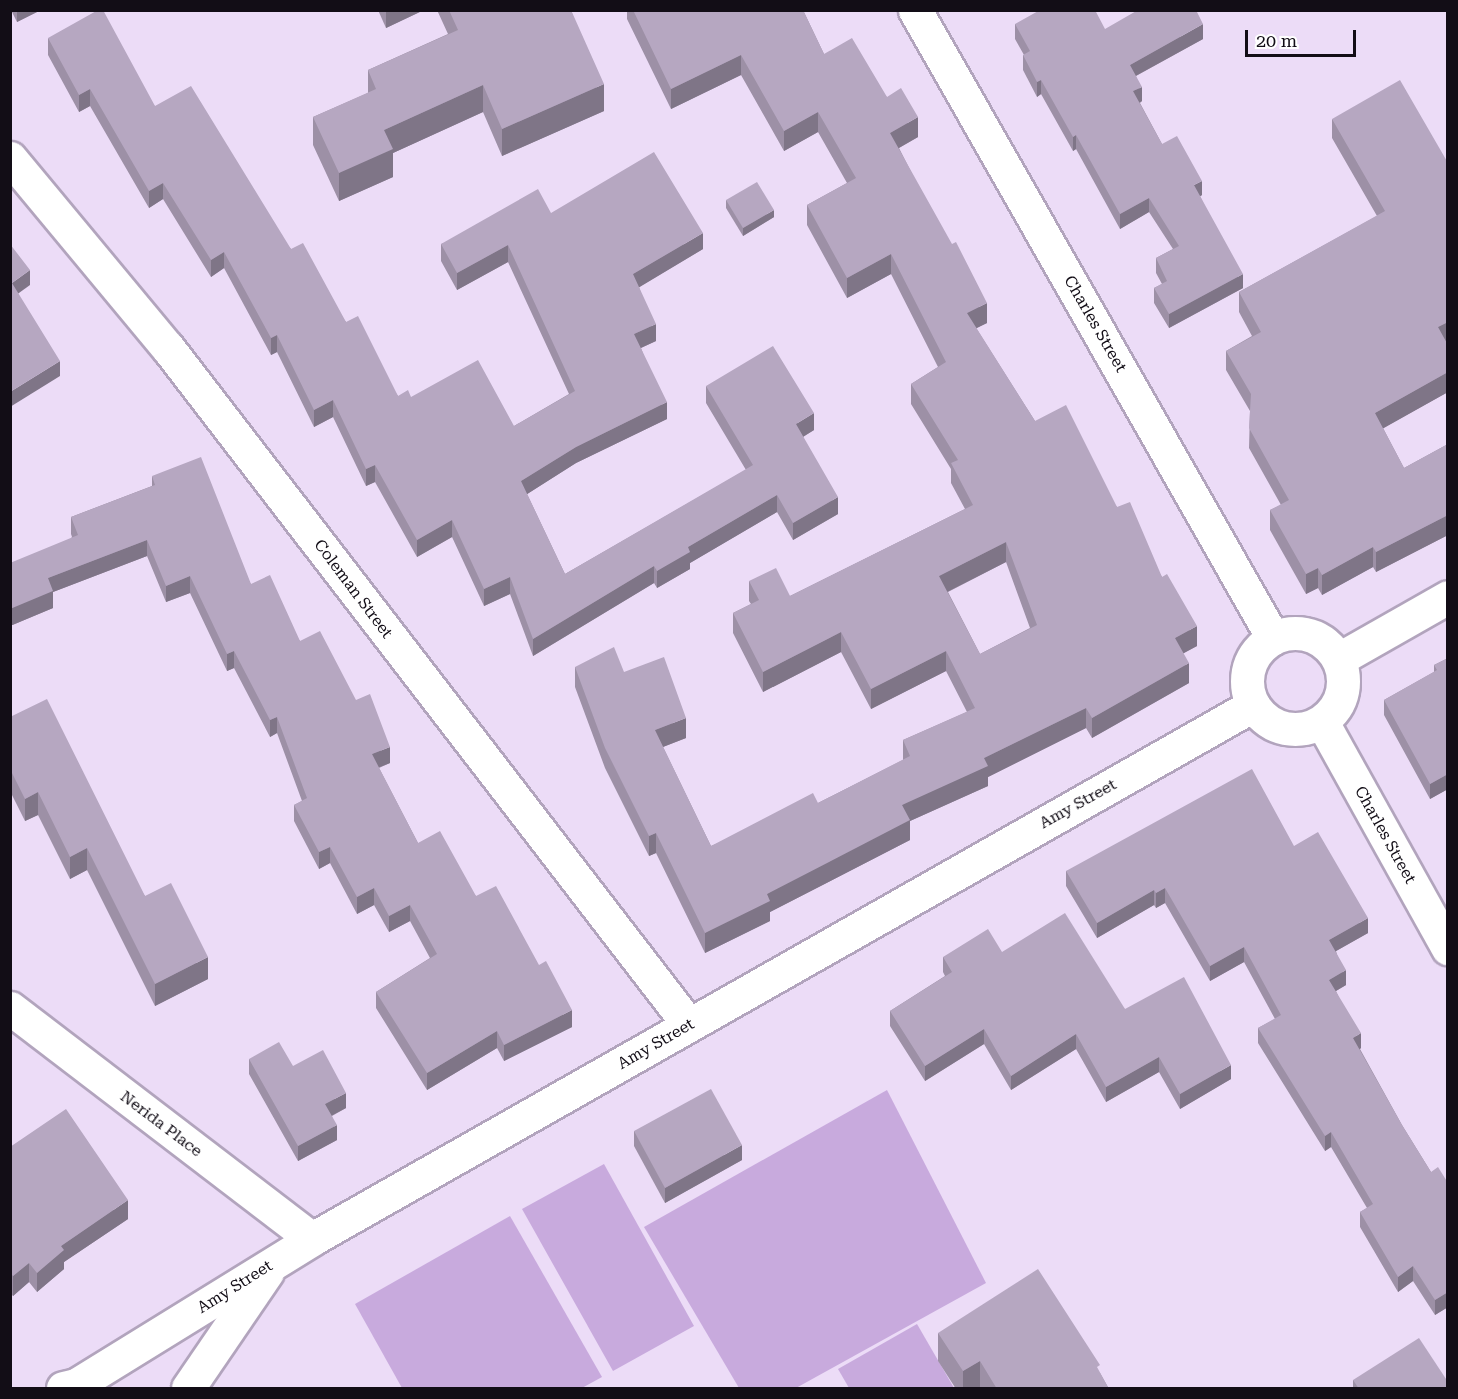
<!DOCTYPE html>
<html>
<head>
<meta charset="utf-8">
<style>
	body { margin:0 }
	#map { position:relative; width:1458px; height:1399px; overflow:hidden; background:#ecdcf7; font-family:"Roboto Serif",serif }
	div>[style] { position:absolute }
	.green>* { inset:0; background:#c8aadd }
	.roads { filter:drop-shadow(2px 0 #b2a4bd) drop-shadow(-2px 0 #b2a4bd) drop-shadow(0 2px #b2a4bd) drop-shadow(0 -2px #b2a4bd) }
	.street>* { height:33px; margin:-16.5px; padding:0 16.5px; transform-origin:16.5px; border-radius:16.5px; background:#fff }
	.secondary>* { height:33px; margin:-16.5px; padding:0 16.5px; transform-origin:16.5px; border-radius:16.5px; background:#fff }
	.secondary>.ring { margin:-16.5px; padding:0; box-sizing:content-box; background:none; border:33px solid #fff; border-radius:50% }
	.wall>* { inset:0; background:#9d90a6 }
	.shaded-wall>* { inset:0; background:#7f7587 }
	.building>* { inset:0; background:#b6a7c1 }
	span { translate:-50% -50%; white-space:nowrap; text-align:center; line-height:1.15; -webkit-text-stroke:6px #fff; paint-order:stroke }
	.street-label { font-size:16px; color:#120d16 }
	.frame { position:absolute; inset:0; border:12px solid #120d16; pointer-events:none }
	.scale { position:absolute; left:1245px; top:30px; width:111px; height:27px; box-sizing:border-box; border:3px solid #120d16; border-top:0; padding-left:8px; font-size:18px; line-height:21px; white-space:nowrap; color:#120d16; -webkit-text-stroke:4px #fff; paint-order:stroke }
</style>
</head>
<body>
<div id="map">
	<div class="green">
		<div style="clip-path:polygon(887px 1090px,986px 1283px,796px 1388px,739px 1388px,644px 1227px)"></div>
		<div style="clip-path:polygon(604px 1164px,694px 1326px,613px 1371px,522px 1209px)"></div>
		<div style="clip-path:polygon(510px 1216px,602px 1377px,582px 1388px,402px 1388px,355px 1304px)"></div>
		<div style="clip-path:polygon(917px 1324px,954px 1388px,849px 1388px,838px 1369px)"></div>
	</div>
	<div class="roads">
		<div class="street">
			<div style="left:10px;top:158px;width:247px;rotate:50.3deg"></div>
			<div style="left:168px;top:348px;width:854px;rotate:52.42deg"></div>
			<div style="left:1339px;top:659px;width:125px;rotate:-29.6deg"></div>
			<div style="left:10px;top:1008px;width:380px;rotate:37.4deg"></div>
			<div style="left:63px;top:1388px;width:13px;rotate:-13deg"></div>
			<div style="left:76px;top:1385px;width:278px;rotate:-31.7deg"></div>
			<div style="left:312px;top:1239px;width:1082px;rotate:-29.57deg"></div>
			<div style="left:188px;top:1388px;width:140px;rotate:-55.7deg"></div>
		</div>
		<div class="secondary">
			<div style="left:915px;top:10px;width:723px;rotate:60.31deg"></div>
			<div class="ring" style="left:1247px;top:633px;width:63px;height:63px"></div>
			<div style="left:1322px;top:722px;width:259px;rotate:60.9deg"></div>
		</div>
	</div>
	<div class="wall">
		<div style="clip-path:polygon(11px 10px,41px 10px,17px 22px)"></div>
		<div style="clip-path:polygon(378px 10px,424px 10px,386px 28px)"></div>
		<div style="clip-path:polygon(437px 10px,571px 10px,604px 111px,502px 156px,483px 112px,393px 153px,393px 177px,339px 201px,313px 145px,313px 117px,368px 93px,368px 70px,448px 34px)"></div>
		<div style="clip-path:polygon(evenodd,627px 10px,803px 10px,824px 54px,887px 97px,918px 137px,899px 148px,987px 323px,976px 328px,1035px 421px,1117px 507px,1162px 577px,1197px 646px,1183px 653px,1189px 683px,1092px 738px,1086px 728px,988px 777px,988px 786px,910px 821px,910px 840px,770px 912px,770px 921px,705px 953px,656px 853px,649px 856px,605px 768px,575px 687px,575px 667px,624px 672px,686px 738px,663px 747px,711px 846px,818px 803px,903px 760px,903px 740px,967px 712px,946px 671px,871px 709px,841px 652px,763px 692px,733px 633px,733px 613px,751px 604px,749px 601px,749px 581px,790px 596px,965px 509px,951px 483px,951px 469px,911px 404px,911px 384px,938px 367px,891px 274px,847px 298px,807px 225px,807px 205px,847px 183px,818px 132px,784px 151px,741px 75px,671px 109px,627px 19px,627px 10px,1006px 562px,1030px 628px,980px 654px,948px 592px,1006px 562px)"></div>
		<div style="clip-path:polygon(1015px 24px,1105px 29px,1203px 39px,1136px 76px,1142px 101px,1140px 103px,1162px 144px,1202px 195px,1200px 196px,1243px 288px,1169px 328px,1154px 303px,1154px 288px,1162px 284px,1156px 273px,1156px 258px,1173px 249px,1149px 212px,1120px 229px,1076px 149px,1073px 151px,1041px 94px,1037px 97px,1023px 70px,1023px 55px,1024px 55px,1015px 39px)"></div>
		<div style="clip-path:polygon(48px 38px,155px 106px,291px 249px,346px 322px,398px 396px,411px 397px,514px 426px,569px 394px,508px 262px,457px 290px,441px 261px,441px 244px,551px 213px,703px 249px,639px 287px,656px 341px,641px 348px,667px 419px,576px 463px,527px 494px,565px 574px,746px 470px,706px 403px,706px 386px,814px 430px,803px 437px,838px 514px,793px 540px,777px 512px,690px 563px,690px 569px,657px 588px,654px 583px,533px 656px,510px 594px,484px 606px,452px 537px,417px 557px,375px 482px,366px 486px,333px 417px,314px 427px,277px 352px,271px 355px,224px 268px,211px 277px,163px 199px,149px 208px,90px 106px,79px 112px,48px 55px)"></div>
		<div style="clip-path:polygon(1332px 119px,1448px 163px,1448px 341px,1446px 342px,1448px 392px,1383px 428px,1404px 468px,1448px 444px,1448px 535px,1376px 572px,1373px 567px,1322px 595px,1318px 588px,1306px 594px,1270px 530px,1270px 510px,1281px 505px,1249px 448px,1250px 411px,1226px 370px,1226px 351px,1252px 336px,1239px 312px,1239px 292px,1377px 216px,1332px 138px)"></div>
		<div style="clip-path:polygon(726px 200px,774px 217px,743px 236px,726px 208px)"></div>
		<div style="clip-path:polygon(152px 476px,251px 584px,300px 641px,390px 763px,379px 768px,418px 843px,476px 896px,572px 1027px,504px 1061px,497px 1048px,427px 1090px,376px 1008px,376px 992px,430px 958px,410px 921px,389px 932px,374px 905px,357px 914px,330px 863px,319px 869px,294px 821px,294px 805px,302px 801px,277px 733px,270px 737px,234px 668px,227px 671px,190px 593px,166px 602px,147px 556px,53px 592px,53px 608px,10px 626px,72px 537px,71px 534px,71px 517px,152px 486px)"></div>
		<div style="clip-path:polygon(1448px 658px,1448px 789px,1430px 799px,1384px 715px,1384px 700px,1434px 672px,1434px 665px)"></div>
		<div style="clip-path:polygon(10px 717px,145px 896px,208px 979px,155px 1006px,87px 870px,70px 879px,38px 815px,25px 821px,10px 791px)"></div>
		<div style="clip-path:polygon(1294px 846px,1368px 933px,1336px 951px,1346px 985px,1336px 991px,1361px 1048px,1360px 1049px,1402px 1125px,1431px 1172px,1448px 1183px,1448px 1307px,1435px 1315px,1413px 1281px,1398px 1292px,1360px 1227px,1360px 1212px,1367px 1208px,1331px 1147px,1325px 1151px,1258px 1043px,1258px 1028px,1275px 1019px,1244px 962px,1210px 981px,1165px 903px,1156px 908px,1154px 905px,1097px 938px,1066px 886px,1066px 871px)"></div>
		<div style="clip-path:polygon(1002px 952px,1125px 1009px,1231px 1079px,1180px 1109px,1159px 1072px,1106px 1102px,1076px 1049px,1011px 1090px,984px 1044px,925px 1081px,890px 1026px,890px 1011px,945px 976px,943px 972px,943px 957px)"></div>
		<div style="clip-path:polygon(249px 1059px,293px 1066px,346px 1108px,332px 1116px,337px 1140px,298px 1161px,249px 1074px)"></div>
		<div style="clip-path:polygon(634px 1131px,742px 1160px,665px 1203px,634px 1146px)"></div>
		<div style="clip-path:polygon(10px 1147px,128px 1219px,64px 1262px,64px 1269px,37px 1292px,29px 1282px,13px 1296px,10px 1293px)"></div>
		<div style="clip-path:polygon(938px 1333px,1100px 1373px,1109px 1389px,956px 1389px,938px 1361px)"></div>
		<div style="clip-path:polygon(1353px 1380px,1448px 1389px,1353px 1389px)"></div>
	</div>
	<div class="shaded-wall">
		<div style="clip-path:polygon(17px 10px,41px 10px,17px 22px)"></div>
		<div style="clip-path:polygon(386px 10px,424px 10px,386px 28px)"></div>
		<div style="clip-path:polygon(1203px 24px,1203px 39px,1130px 79px,1130px 65px)"></div>
		<div style="clip-path:polygon(741px 55px,741px 75px,671px 109px,671px 89px)"></div>
		<div style="clip-path:polygon(1041px 80px,1041px 94px,1037px 97px,1037px 82px)"></div>
		<div style="clip-path:polygon(604px 84px,604px 111px,502px 156px,502px 129px)"></div>
		<div style="clip-path:polygon(483px 85px,483px 112px,393px 153px,393px 177px,339px 201px,339px 173px,384px 130px)"></div>
		<div style="clip-path:polygon(1142px 87px,1142px 101px,1133px 106px,1133px 91px)"></div>
		<div style="clip-path:polygon(90px 89px,90px 106px,79px 112px,79px 95px)"></div>
		<div style="clip-path:polygon(818px 112px,818px 132px,784px 151px,784px 131px)"></div>
		<div style="clip-path:polygon(918px 117px,918px 137px,890px 153px,890px 133px)"></div>
		<div style="clip-path:polygon(1076px 135px,1076px 149px,1073px 151px,1073px 137px)"></div>
		<div style="clip-path:polygon(1202px 181px,1202px 195px,1194px 200px,1194px 185px)"></div>
		<div style="clip-path:polygon(163px 183px,163px 199px,149px 208px,149px 191px)"></div>
		<div style="clip-path:polygon(1149px 198px,1149px 212px,1120px 229px,1120px 214px)"></div>
		<div style="clip-path:polygon(774px 210px,774px 217px,743px 236px,743px 228px)"></div>
		<div style="clip-path:polygon(703px 233px,703px 249px,633px 291px,633px 274px)"></div>
		<div style="clip-path:polygon(508px 245px,508px 262px,457px 290px,457px 273px)"></div>
		<div style="clip-path:polygon(224px 252px,224px 268px,211px 277px,211px 260px)"></div>
		<div style="clip-path:polygon(891px 254px,891px 274px,847px 298px,847px 278px)"></div>
		<div style="clip-path:polygon(30px 270px,30px 285px,12px 298px,12px 283px)"></div>
		<div style="clip-path:polygon(1243px 274px,1243px 288px,1169px 328px,1169px 314px)"></div>
		<div style="clip-path:polygon(987px 303px,987px 323px,967px 333px,967px 313px)"></div>
		<div style="clip-path:polygon(1448px 322px,1448px 341px,1438px 347px,1438px 327px)"></div>
		<div style="clip-path:polygon(656px 324px,656px 341px,634px 351px,634px 334px)"></div>
		<div style="clip-path:polygon(277px 335px,277px 352px,271px 355px,271px 338px)"></div>
		<div style="clip-path:polygon(60px 361px,60px 376px,10px 407px,10px 392px)"></div>
		<div style="clip-path:polygon(1448px 372px,1448px 392px,1375px 433px,1375px 413px)"></div>
		<div style="clip-path:polygon(333px 400px,333px 417px,314px 427px,314px 410px)"></div>
		<div style="clip-path:polygon(667px 402px,667px 419px,576px 463px,521px 498px,521px 481px,576px 447px)"></div>
		<div style="clip-path:polygon(814px 413px,814px 430px,796px 441px,796px 424px)"></div>
		<div style="clip-path:polygon(375px 465px,375px 482px,366px 486px,366px 469px)"></div>
		<div style="clip-path:polygon(777px 495px,777px 512px,690px 563px,690px 569px,657px 588px,657px 571px,688px 547px)"></div>
		<div style="clip-path:polygon(838px 497px,838px 514px,793px 540px,793px 523px)"></div>
		<div style="clip-path:polygon(1448px 515px,1448px 535px,1376px 572px,1376px 552px)"></div>
		<div style="clip-path:polygon(452px 520px,452px 537px,417px 557px,417px 540px)"></div>
		<div style="clip-path:polygon(147px 540px,147px 556px,53px 592px,53px 608px,10px 626px,10px 609px,48px 578px)"></div>
		<div style="clip-path:polygon(1006px 542px,1006px 562px,939px 596px,939px 576px)"></div>
		<div style="clip-path:polygon(1373px 547px,1373px 567px,1322px 595px,1322px 575px)"></div>
		<div style="clip-path:polygon(654px 566px,654px 583px,533px 656px,533px 639px)"></div>
		<div style="clip-path:polygon(1318px 568px,1318px 588px,1306px 594px,1306px 574px)"></div>
		<div style="clip-path:polygon(190px 576px,190px 593px,166px 602px,166px 586px)"></div>
		<div style="clip-path:polygon(510px 577px,510px 594px,484px 606px,484px 589px)"></div>
		<div style="clip-path:polygon(1197px 626px,1197px 646px,1175px 658px,1175px 638px)"></div>
		<div style="clip-path:polygon(841px 632px,841px 652px,763px 692px,763px 672px)"></div>
		<div style="clip-path:polygon(234px 651px,234px 668px,227px 671px,227px 654px)"></div>
		<div style="clip-path:polygon(946px 651px,946px 671px,871px 709px,871px 689px)"></div>
		<div style="clip-path:polygon(1189px 663px,1189px 683px,1092px 738px,1092px 718px)"></div>
		<div style="clip-path:polygon(1086px 708px,1086px 728px,988px 777px,988px 786px,910px 821px,910px 840px,770px 912px,770px 921px,705px 953px,705px 933px,767px 894px,902px 805px,984px 758px)"></div>
		<div style="clip-path:polygon(277px 717px,277px 733px,270px 737px,270px 720px)"></div>
		<div style="clip-path:polygon(686px 718px,686px 738px,655px 750px,655px 730px)"></div>
		<div style="clip-path:polygon(390px 747px,390px 763px,372px 770px,372px 754px)"></div>
		<div style="clip-path:polygon(1448px 774px,1448px 789px,1430px 799px,1430px 784px)"></div>
		<div style="clip-path:polygon(38px 792px,38px 815px,25px 821px,25px 799px)"></div>
		<div style="clip-path:polygon(656px 833px,656px 853px,649px 856px,649px 836px)"></div>
		<div style="clip-path:polygon(330px 847px,330px 863px,319px 869px,319px 852px)"></div>
		<div style="clip-path:polygon(87px 848px,87px 870px,70px 879px,70px 857px)"></div>
		<div style="clip-path:polygon(374px 888px,374px 905px,357px 914px,357px 897px)"></div>
		<div style="clip-path:polygon(1165px 888px,1165px 903px,1156px 908px,1156px 893px)"></div>
		<div style="clip-path:polygon(1154px 890px,1154px 905px,1097px 938px,1097px 923px)"></div>
		<div style="clip-path:polygon(410px 905px,410px 921px,389px 932px,389px 916px)"></div>
		<div style="clip-path:polygon(1368px 918px,1368px 933px,1329px 955px,1329px 940px)"></div>
		<div style="clip-path:polygon(1244px 947px,1244px 962px,1210px 981px,1210px 966px)"></div>
		<div style="clip-path:polygon(208px 957px,208px 979px,155px 1006px,155px 984px)"></div>
		<div style="clip-path:polygon(1346px 970px,1346px 985px,1329px 995px,1329px 980px)"></div>
		<div style="clip-path:polygon(572px 1010px,572px 1027px,504px 1061px,504px 1045px)"></div>
		<div style="clip-path:polygon(984px 1029px,984px 1044px,925px 1081px,925px 1066px)"></div>
		<div style="clip-path:polygon(497px 1031px,497px 1048px,427px 1090px,427px 1073px)"></div>
		<div style="clip-path:polygon(1361px 1033px,1361px 1048px,1353px 1053px,1353px 1038px)"></div>
		<div style="clip-path:polygon(1076px 1034px,1076px 1049px,1011px 1090px,1011px 1076px)"></div>
		<div style="clip-path:polygon(1159px 1057px,1159px 1072px,1106px 1102px,1106px 1087px)"></div>
		<div style="clip-path:polygon(1231px 1065px,1231px 1079px,1180px 1109px,1180px 1094px)"></div>
		<div style="clip-path:polygon(346px 1093px,346px 1108px,325px 1119px,325px 1104px)"></div>
		<div style="clip-path:polygon(337px 1125px,337px 1140px,298px 1161px,298px 1146px)"></div>
		<div style="clip-path:polygon(1331px 1132px,1331px 1147px,1325px 1151px,1325px 1136px)"></div>
		<div style="clip-path:polygon(742px 1145px,742px 1160px,665px 1203px,665px 1188px)"></div>
		<div style="clip-path:polygon(128px 1200px,128px 1219px,64px 1262px,64px 1269px,37px 1292px,37px 1273px,61px 1246px)"></div>
		<div style="clip-path:polygon(29px 1263px,29px 1282px,13px 1296px,13px 1276px)"></div>
		<div style="clip-path:polygon(1413px 1266px,1413px 1281px,1398px 1292px,1398px 1277px)"></div>
		<div style="clip-path:polygon(1448px 1292px,1448px 1307px,1435px 1315px,1435px 1300px)"></div>
		<div style="clip-path:polygon(980px 1361px,980px 1388px,963px 1389px,963px 1371px)"></div>
	</div>
	<div class="building">
		<div style="clip-path:polygon(98px 10px,103px 10px,155px 106px,191px 86px,291px 249px,303px 243px,346px 322px,358px 316px,398px 396px,408px 390px,411px 397px,478px 360px,514px 426px,575px 391px,508px 245px,457px 273px,441px 244px,538px 189px,551px 213px,654px 152px,703px 233px,633px 274px,656px 324px,634px 334px,667px 402px,576px 447px,521px 481px,565px 574px,753px 465px,706px 386px,773px 346px,814px 413px,796px 424px,838px 497px,793px 523px,777px 495px,688px 547px,690px 552px,657px 571px,654px 566px,533px 639px,510px 577px,484px 589px,452px 520px,417px 540px,375px 465px,366px 469px,333px 400px,314px 410px,277px 335px,271px 338px,224px 252px,211px 260px,163px 183px,149px 191px,90px 89px,79px 95px,48px 38px)"></div>
		<div style="clip-path:polygon(449px 10px,571px 10px,604px 84px,502px 129px,483px 85px,384px 130px,393px 149px,339px 173px,313px 117px,376px 89px,368px 70px,458px 30px)"></div>
		<div style="clip-path:polygon(evenodd,633px 10px,803px 10px,824px 54px,852px 38px,887px 97px,901px 88px,918px 117px,890px 133px,952px 244px,956px 242px,987px 303px,967px 313px,1035px 421px,1066px 405px,1117px 507px,1130px 502px,1162px 577px,1167px 574px,1197px 626px,1175px 638px,1189px 663px,1092px 718px,1086px 708px,984px 758px,988px 766px,902px 805px,910px 820px,767px 894px,770px 901px,705px 933px,656px 833px,649px 836px,605px 748px,575px 667px,614px 647px,624px 672px,664px 657px,686px 718px,655px 730px,711px 846px,813px 793px,818px 803px,910px 756px,903px 740px,975px 708px,946px 651px,871px 689px,841px 632px,763px 672px,733px 613px,759px 600px,749px 581px,776px 568px,790px 596px,973px 505px,951px 463px,958px 460px,911px 384px,946px 362px,891px 254px,847px 278px,807px 205px,856px 178px,818px 112px,784px 131px,741px 55px,671px 89px,633px 10px,1006px 542px,1037px 625px,980px 654px,939px 576px,1006px 542px)"></div>
		<div style="clip-path:polygon(1040px 10px,1095px 10px,1105px 29px,1138px 10px,1196px 10px,1203px 24px,1130px 65px,1142px 87px,1133px 91px,1162px 144px,1177px 136px,1202px 181px,1194px 185px,1243px 274px,1169px 314px,1154px 288px,1167px 281px,1156px 258px,1179px 246px,1149px 198px,1120px 214px,1076px 135px,1073px 137px,1041px 80px,1037px 82px,1023px 55px,1030px 51px,1015px 24px)"></div>
		<div style="clip-path:polygon(1400px 80px,1448px 163px,1448px 322px,1438px 327px,1448px 345px,1448px 372px,1375px 413px,1404px 468px,1448px 444px,1448px 515px,1376px 552px,1373px 547px,1322px 575px,1318px 568px,1306px 574px,1270px 510px,1289px 500px,1249px 428px,1251px 394px,1226px 351px,1261px 332px,1239px 292px,1385px 211px,1332px 119px)"></div>
		<div style="clip-path:polygon(757px 182px,774px 210px,743px 228px,726px 200px)"></div>
		<div style="clip-path:polygon(10px 244px,30px 270px,12px 283px,60px 361px,10px 392px)"></div>
		<div style="clip-path:polygon(201px 457px,251px 584px,270px 575px,300px 641px,320px 631px,356px 700px,370px 694px,390px 747px,372px 754px,418px 843px,440px 831px,476px 896px,496px 886px,539px 965px,546px 961px,572px 1010px,504px 1045px,497px 1031px,427px 1073px,376px 992px,437px 954px,410px 905px,389px 916px,374px 888px,357px 897px,330px 847px,319px 852px,294px 805px,307px 798px,277px 717px,270px 720px,234px 651px,227px 654px,190px 576px,166px 586px,147px 540px,48px 578px,53px 591px,10px 609px,10px 563px,78px 535px,71px 517px,155px 485px,152px 476px)"></div>
		<div style="clip-path:polygon(1448px 658px,1448px 774px,1430px 784px,1384px 700px,1437px 670px,1434px 665px)"></div>
		<div style="clip-path:polygon(47px 699px,145px 896px,171px 883px,208px 957px,155px 984px,87px 848px,70px 857px,38px 792px,25px 799px,10px 769px,10px 717px)"></div>
		<div style="clip-path:polygon(1252px 769px,1294px 846px,1318px 832px,1368px 918px,1329px 940px,1346px 970px,1329px 980px,1361px 1033px,1353px 1038px,1402px 1125px,1431px 1172px,1438px 1167px,1448px 1183px,1448px 1292px,1435px 1300px,1413px 1266px,1398px 1277px,1360px 1212px,1373px 1204px,1331px 1132px,1325px 1136px,1258px 1028px,1281px 1015px,1244px 947px,1210px 966px,1165px 888px,1156px 893px,1154px 890px,1097px 923px,1066px 871px)"></div>
		<div style="clip-path:polygon(1065px 913px,1125px 1009px,1184px 977px,1231px 1065px,1180px 1094px,1159px 1057px,1106px 1087px,1076px 1034px,1011px 1076px,984px 1029px,925px 1066px,890px 1011px,952px 972px,943px 957px,988px 929px,1002px 952px)"></div>
		<div style="clip-path:polygon(279px 1042px,293px 1066px,323px 1050px,346px 1093px,325px 1104px,337px 1125px,298px 1146px,249px 1059px)"></div>
		<div style="clip-path:polygon(711px 1089px,742px 1145px,665px 1188px,634px 1131px)"></div>
		<div style="clip-path:polygon(66px 1109px,128px 1200px,61px 1246px,64px 1250px,37px 1273px,29px 1263px,13px 1276px,10px 1273px,10px 1147px)"></div>
		<div style="clip-path:polygon(1038px 1269px,1100px 1365px,1097px 1367px,1109px 1389px,997px 1389px,980px 1361px,963px 1371px,938px 1333px)"></div>
		<div style="clip-path:polygon(1419px 1338px,1448px 1382px,1448px 1389px,1359px 1389px,1353px 1380px)"></div>
	</div>
	<div class="street-label">
		<span style="left:1095px;top:324px;rotate:60deg">Charles Street</span>
		<span style="left:353px;top:589px;rotate:53deg">Coleman Street</span>
		<span style="left:1078px;top:804px;rotate:-29deg">Amy Street</span>
		<span style="left:1385px;top:835px;rotate:61deg">Charles Street</span>
		<span style="left:656px;top:1044px;rotate:-30deg">Amy Street</span>
		<span style="left:161px;top:1124px;rotate:37deg">Nerida Place</span>
		<span style="left:235px;top:1287px;rotate:-32deg">Amy Street</span>
	</div>
	<div class="frame"></div>
	<div class="scale">20 m</div>
</div>
</body>
</html>
